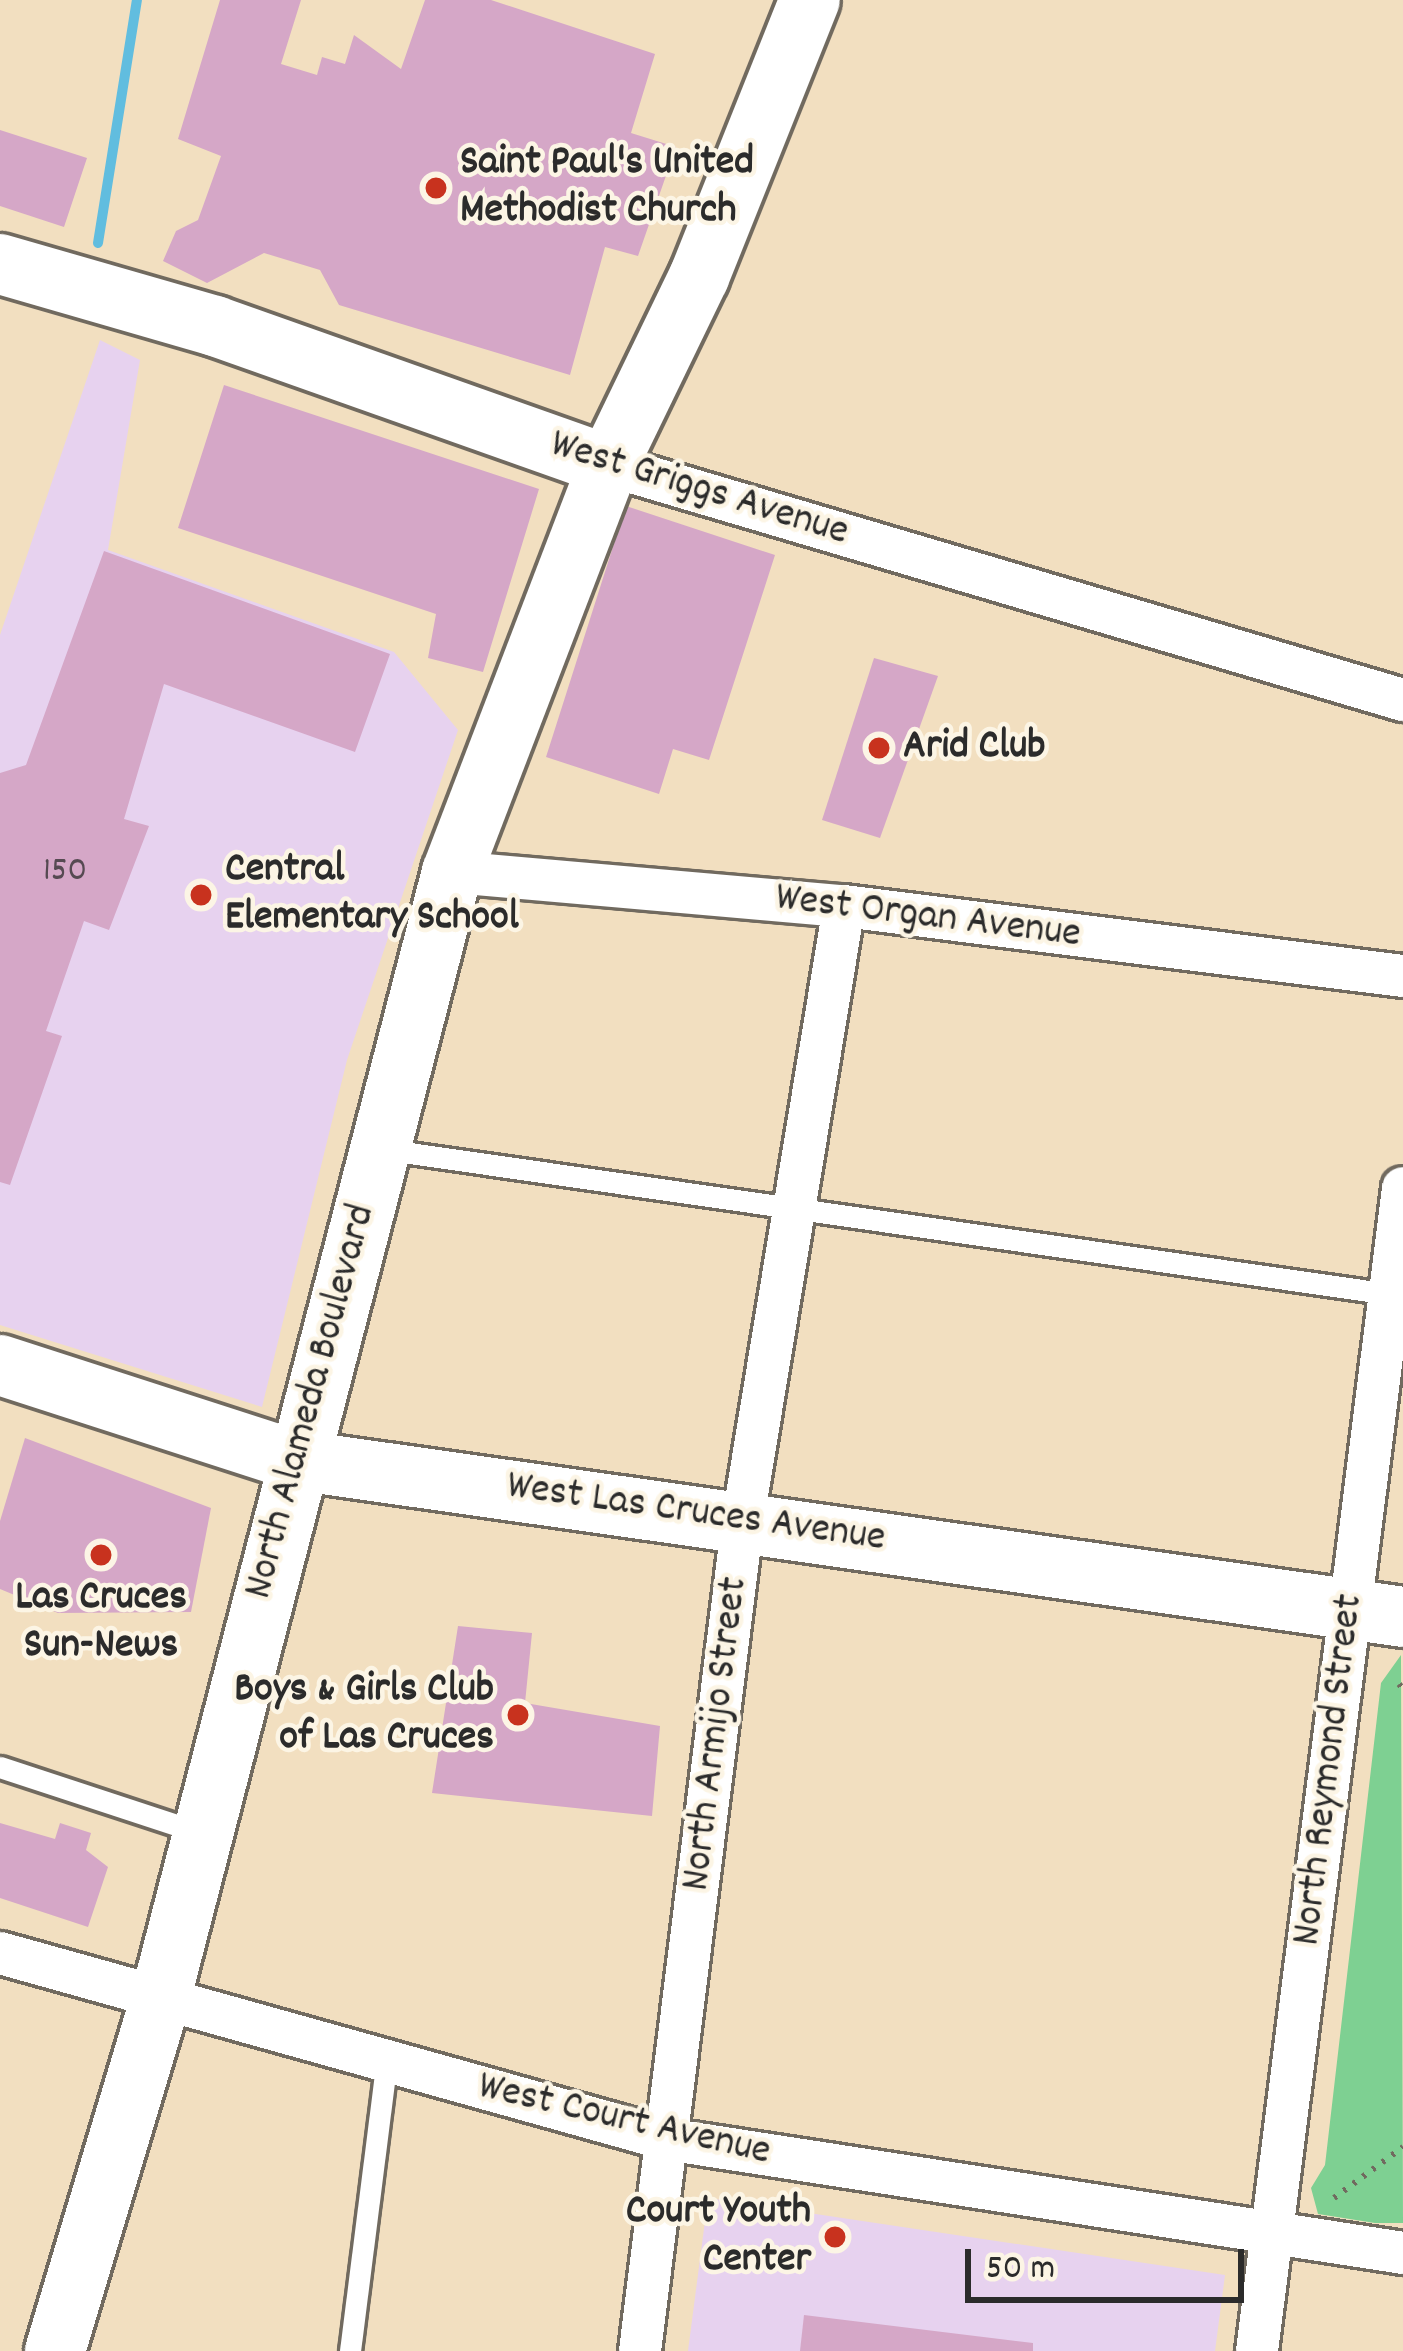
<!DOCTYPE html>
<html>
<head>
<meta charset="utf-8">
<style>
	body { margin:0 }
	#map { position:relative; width:1403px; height:2351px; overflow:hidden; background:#f2dfc0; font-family:Dekko,sans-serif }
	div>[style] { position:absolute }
	.built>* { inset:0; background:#e7d2ef }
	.green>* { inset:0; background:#7ed092 }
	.stream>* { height:10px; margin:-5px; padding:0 5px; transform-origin:5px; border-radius:5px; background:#61bddf }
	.building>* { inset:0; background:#d5a7c7 }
	.path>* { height:6px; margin-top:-3px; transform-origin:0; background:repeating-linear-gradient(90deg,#716a5f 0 3px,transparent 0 12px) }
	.roads { filter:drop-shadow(3px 0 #716a5f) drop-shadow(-3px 0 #716a5f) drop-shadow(0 3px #716a5f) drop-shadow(0 -3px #716a5f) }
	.lane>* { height:21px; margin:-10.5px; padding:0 10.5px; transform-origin:10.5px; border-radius:10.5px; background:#fff }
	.street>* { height:42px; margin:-21px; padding:0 21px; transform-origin:21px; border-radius:21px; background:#fff }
	.secondary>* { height:60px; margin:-30px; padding:0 30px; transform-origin:30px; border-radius:30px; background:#fff }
	.dots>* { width:33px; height:33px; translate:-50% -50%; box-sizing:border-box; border:6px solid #fcf5e5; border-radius:50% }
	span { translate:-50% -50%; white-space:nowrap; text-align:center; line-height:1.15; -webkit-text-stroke:9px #fcf5e5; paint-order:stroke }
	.number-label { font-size:36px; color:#564a52 }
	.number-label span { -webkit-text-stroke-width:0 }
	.poi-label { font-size:42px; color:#2b2b2b; font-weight:700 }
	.left { translate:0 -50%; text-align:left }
	.right { translate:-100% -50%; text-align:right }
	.street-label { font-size:42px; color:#2b2b2b }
	.scale { position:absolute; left:965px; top:2249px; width:279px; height:54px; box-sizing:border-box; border:6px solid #2b2b2b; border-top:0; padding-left:15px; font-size:36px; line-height:42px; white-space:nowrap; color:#2b2b2b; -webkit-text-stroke:9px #fcf5e5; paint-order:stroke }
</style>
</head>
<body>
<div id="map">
	<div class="built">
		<div style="clip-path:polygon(100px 340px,140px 360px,108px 550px,394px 652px,458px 730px,347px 1060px,262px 1407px,0 1325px,0 635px)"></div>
		<div style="clip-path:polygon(708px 2198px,1225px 2275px,1215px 2351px,688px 2351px)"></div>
	</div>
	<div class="green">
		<div style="clip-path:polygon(1401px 1655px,1403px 2223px,1375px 2223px,1318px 2214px,1311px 2188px,1325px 2165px,1381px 1683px)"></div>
	</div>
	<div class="stream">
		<div style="left:98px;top:243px;width:246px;rotate:-80.9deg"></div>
	</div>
	<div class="building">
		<div style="clip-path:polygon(220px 0,301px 0,281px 64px,317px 75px,322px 57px,345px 64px,354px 35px,401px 69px,425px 0,491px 0,655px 54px,631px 133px,676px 147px,638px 256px,605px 247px,570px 375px,339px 305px,320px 270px,264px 253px,207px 283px,163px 261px,176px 231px,198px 220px,221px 156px,178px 139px)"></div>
		<div style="clip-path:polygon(0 130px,87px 158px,64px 227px,0 206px)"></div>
		<div style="clip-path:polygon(224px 385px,539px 489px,483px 672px,428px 658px,436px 614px,178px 528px)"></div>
		<div style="clip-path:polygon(626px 506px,775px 555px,709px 760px,673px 749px,659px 794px,546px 757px)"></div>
		<div style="clip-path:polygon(104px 551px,390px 654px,355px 752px,164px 684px,124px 819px,149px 826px,109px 930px,84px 921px,46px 1031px,62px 1036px,10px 1185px,0 1182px,0 773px,26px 765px)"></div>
		<div style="clip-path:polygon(874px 658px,938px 676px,880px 838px,822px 820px)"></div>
		<div style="clip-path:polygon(25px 1438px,211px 1508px,191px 1612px,58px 1613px,0 1589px,0 1521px)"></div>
		<div style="clip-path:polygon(458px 1626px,532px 1633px,525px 1703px,660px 1726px,652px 1816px,432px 1793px)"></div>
		<div style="clip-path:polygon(0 1823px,55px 1839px,60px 1823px,91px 1833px,86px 1850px,108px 1867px,88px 1927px,0 1898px)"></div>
		<div style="clip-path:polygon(804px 2315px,1033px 2343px,1033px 2351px,800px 2351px)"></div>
	</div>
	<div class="path">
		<div style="left:1399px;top:1684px;width:6px;rotate:51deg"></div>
		<div style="left:1334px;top:2198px;width:86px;rotate:-36.5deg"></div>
	</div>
	<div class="roads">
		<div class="lane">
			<div style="left:382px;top:1149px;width:1024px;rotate:8.19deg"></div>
			<div style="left:0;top:1767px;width:212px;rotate:18.2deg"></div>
			<div style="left:350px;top:2351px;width:288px;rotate:-82.8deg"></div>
		</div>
		<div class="street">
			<div style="left:608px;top:465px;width:829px;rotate:16.47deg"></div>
			<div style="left:452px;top:872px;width:393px;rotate:5deg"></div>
			<div style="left:844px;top:906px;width:563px;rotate:7.14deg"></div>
			<div style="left:0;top:1953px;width:691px;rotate:15.6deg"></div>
			<div style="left:666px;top:2139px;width:746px;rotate:8.79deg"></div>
			<div style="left:640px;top:2351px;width:838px;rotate:-82.94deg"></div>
			<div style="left:743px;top:1519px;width:621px;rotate:-80.64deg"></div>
			<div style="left:1257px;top:2351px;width:1172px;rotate:-82.84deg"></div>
		</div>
		<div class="secondary">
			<div style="left:0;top:264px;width:224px;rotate:16.1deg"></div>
			<div style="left:215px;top:326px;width:417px;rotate:19.5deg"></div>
			<div style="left:0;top:1365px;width:310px;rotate:17.9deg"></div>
			<div style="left:295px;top:1460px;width:1119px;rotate:8.06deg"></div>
			<div style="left:55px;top:2351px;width:362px;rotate:-73.3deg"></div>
			<div style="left:159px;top:2004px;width:1169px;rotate:-75.49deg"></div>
			<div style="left:452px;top:872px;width:436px;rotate:-69deg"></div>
			<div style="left:608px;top:465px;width:209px;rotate:-64.2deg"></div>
			<div style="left:699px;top:277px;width:298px;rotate:-68.2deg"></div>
		</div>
	</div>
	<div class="dots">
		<div style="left:436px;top:188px;background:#c8321e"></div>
		<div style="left:879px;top:748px;background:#c8321e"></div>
		<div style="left:201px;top:895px;background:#c8321e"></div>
		<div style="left:101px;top:1555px;background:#c8321e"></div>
		<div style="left:518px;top:1715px;background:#c8321e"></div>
		<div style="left:835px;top:2237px;background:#c8321e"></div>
	</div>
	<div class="number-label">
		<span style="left:65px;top:873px">150</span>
	</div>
	<div class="poi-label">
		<span class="left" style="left:460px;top:188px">Saint Paul's United<br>Methodist Church</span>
		<span class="left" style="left:903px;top:748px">Arid Club</span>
		<span class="left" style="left:225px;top:895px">Central<br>Elementary School</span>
		<span style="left:101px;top:1623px">Las Cruces<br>Sun-News</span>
		<span class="right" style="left:494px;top:1715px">Boys &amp; Girls Club<br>of Las Cruces</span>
		<span class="right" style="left:811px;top:2237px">Court Youth<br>Center</span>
	</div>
	<div class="street-label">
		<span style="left:699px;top:490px;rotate:17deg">West Griggs Avenue</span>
		<span style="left:928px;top:918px;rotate:7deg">West Organ Avenue</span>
		<span style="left:312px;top:1402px;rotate:-75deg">North Alameda Boulevard</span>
		<span style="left:696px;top:1514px;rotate:8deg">West Las Cruces Avenue</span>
		<span style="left:717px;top:1734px;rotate:-83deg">North Armijo Street</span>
		<span style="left:1330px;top:1770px;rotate:-83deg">North Reymond Street</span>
		<span style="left:624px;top:2121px;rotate:13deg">West Court Avenue</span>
	</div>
	<div class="scale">50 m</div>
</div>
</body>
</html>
